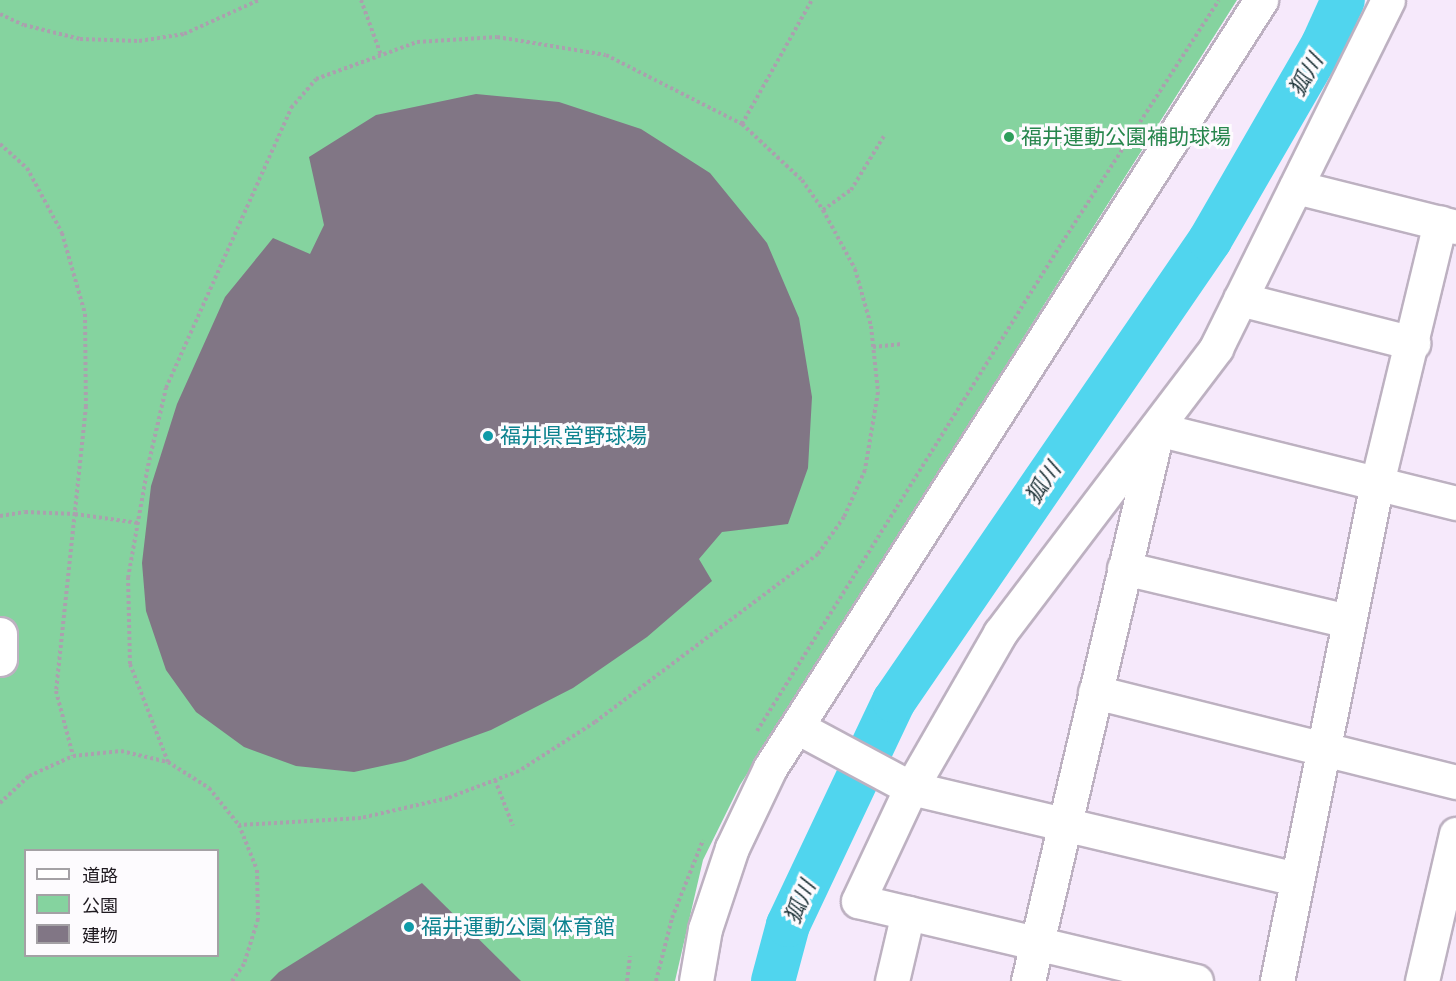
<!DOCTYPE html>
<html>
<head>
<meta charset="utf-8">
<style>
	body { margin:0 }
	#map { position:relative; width:1456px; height:981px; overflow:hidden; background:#f6e9fb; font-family:"Roboto Condensed","Noto Sans JP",sans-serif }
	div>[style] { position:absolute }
	.green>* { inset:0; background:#85d39f }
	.river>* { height:44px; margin:-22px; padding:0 22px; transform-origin:22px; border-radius:22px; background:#50d5ee }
	.building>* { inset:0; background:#817685 }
	.path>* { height:4px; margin-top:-2px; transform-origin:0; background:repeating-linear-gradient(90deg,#aba0ae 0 3px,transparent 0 6px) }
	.roads { filter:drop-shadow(2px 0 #bdb1c1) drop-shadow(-2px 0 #bdb1c1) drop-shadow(0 2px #bdb1c1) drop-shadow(0 -2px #bdb1c1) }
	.minor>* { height:33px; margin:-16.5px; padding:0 16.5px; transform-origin:16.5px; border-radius:16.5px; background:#fff }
	.dots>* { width:16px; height:16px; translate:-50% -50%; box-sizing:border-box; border:3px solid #fdfbfe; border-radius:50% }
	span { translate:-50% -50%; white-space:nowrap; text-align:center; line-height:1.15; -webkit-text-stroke:6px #fdfbfe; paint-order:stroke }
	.leisure-label { font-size:21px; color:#27864d }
	.left { translate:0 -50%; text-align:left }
	.culture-label { font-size:21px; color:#0d838f }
	.water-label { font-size:22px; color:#192f34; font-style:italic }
	.legend { position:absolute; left:24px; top:849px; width:195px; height:108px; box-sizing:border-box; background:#fdfbfe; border:2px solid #a4a1a5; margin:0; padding:8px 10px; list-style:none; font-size:18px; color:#1f1a20 }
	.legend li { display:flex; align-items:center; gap:12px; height:30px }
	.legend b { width:30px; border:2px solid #a4a1a5 }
</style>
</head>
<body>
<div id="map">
	<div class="green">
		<div style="clip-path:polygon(evenodd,0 0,1237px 0,740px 785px,703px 860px,675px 981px,0 981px,0 0,26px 850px,218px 850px,218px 956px,26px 956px,26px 850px)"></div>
	</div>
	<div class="river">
		<div style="left:773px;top:981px;width:58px;rotate:-75deg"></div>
		<div style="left:788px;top:925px;width:248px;rotate:-64.7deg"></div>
		<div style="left:894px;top:701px;width:559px;rotate:-55.57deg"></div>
		<div style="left:1210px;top:240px;width:226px;rotate:-60deg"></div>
		<div style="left:1323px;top:44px;width:48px;rotate:-65.6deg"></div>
	</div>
	<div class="building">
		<div style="clip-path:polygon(476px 94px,559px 102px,641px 129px,710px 173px,767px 243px,799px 318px,812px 397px,808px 468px,788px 524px,722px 532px,699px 559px,712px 581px,647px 637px,573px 688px,491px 730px,405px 761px,354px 772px,296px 766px,244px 747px,196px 712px,166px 670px,146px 611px,142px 563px,151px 486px,177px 404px,225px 297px,273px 238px,310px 254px,324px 225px,309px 157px,376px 115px)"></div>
		<div style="clip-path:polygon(422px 883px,521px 981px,270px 981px,279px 972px)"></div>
	</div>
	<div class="path">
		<div style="left:361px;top:0;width:59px;rotate:70deg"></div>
		<div style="left:0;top:14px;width:26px;rotate:25deg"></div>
		<div style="left:24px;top:25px;width:58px;rotate:14deg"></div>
		<div style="left:80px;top:39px;width:59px;rotate:1.9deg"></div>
		<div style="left:139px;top:41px;width:46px;rotate:-8.8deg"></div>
		<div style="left:184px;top:34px;width:82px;rotate:-24.4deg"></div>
		<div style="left:742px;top:124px;width:142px;rotate:-60.6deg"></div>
		<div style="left:0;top:144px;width:36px;rotate:42deg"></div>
		<div style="left:27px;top:168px;width:74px;rotate:61.7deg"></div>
		<div style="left:62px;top:233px;width:84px;rotate:74.1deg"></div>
		<div style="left:85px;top:314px;width:92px;rotate:89.4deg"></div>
		<div style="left:86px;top:406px;width:287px;rotate:96deg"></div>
		<div style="left:56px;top:691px;width:67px;rotate:75.3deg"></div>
		<div style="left:823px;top:210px;width:34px;rotate:-36deg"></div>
		<div style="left:851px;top:190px;width:63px;rotate:-58.6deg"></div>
		<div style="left:873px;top:347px;width:29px;rotate:-6deg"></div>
		<div style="left:0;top:516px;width:25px;rotate:-9deg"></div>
		<div style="left:25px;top:512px;width:50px;rotate:2.3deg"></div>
		<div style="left:75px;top:514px;width:64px;rotate:8.1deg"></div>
		<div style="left:757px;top:731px;width:581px;rotate:-58.01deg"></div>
		<div style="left:1065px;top:238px;width:283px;rotate:-57.1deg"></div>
		<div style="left:168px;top:762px;width:105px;rotate:-111.2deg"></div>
		<div style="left:130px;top:664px;width:86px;rotate:-91.3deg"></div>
		<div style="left:128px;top:578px;width:114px;rotate:-79.9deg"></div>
		<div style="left:148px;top:466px;width:80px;rotate:-77deg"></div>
		<div style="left:166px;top:388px;width:307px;rotate:-65.9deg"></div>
		<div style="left:291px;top:108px;width:38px;rotate:-49deg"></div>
		<div style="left:316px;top:79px;width:108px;rotate:-20.1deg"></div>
		<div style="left:417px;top:42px;width:80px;rotate:-3.6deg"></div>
		<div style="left:497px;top:37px;width:110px;rotate:9.4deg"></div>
		<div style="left:606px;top:55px;width:153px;rotate:26.9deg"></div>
		<div style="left:742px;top:124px;width:82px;rotate:43deg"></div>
		<div style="left:802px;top:180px;width:37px;rotate:55deg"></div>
		<div style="left:823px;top:210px;width:67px;rotate:61.5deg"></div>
		<div style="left:855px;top:269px;width:59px;rotate:74.3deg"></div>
		<div style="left:871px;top:326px;width:66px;rotate:83.9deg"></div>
		<div style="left:878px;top:392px;width:79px;rotate:99.5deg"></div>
		<div style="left:865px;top:470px;width:51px;rotate:114.1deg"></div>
		<div style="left:844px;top:517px;width:45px;rotate:125.1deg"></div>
		<div style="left:818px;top:554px;width:279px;rotate:143deg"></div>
		<div style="left:595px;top:722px;width:90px;rotate:147.2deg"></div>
		<div style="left:519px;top:771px;width:76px;rotate:159.2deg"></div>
		<div style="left:448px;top:798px;width:89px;rotate:167.1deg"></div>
		<div style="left:361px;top:818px;width:122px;rotate:176.7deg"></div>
		<div style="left:495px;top:780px;width:49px;rotate:68.6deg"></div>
		<div style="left:0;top:803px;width:40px;rotate:-43deg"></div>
		<div style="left:29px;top:776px;width:48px;rotate:-24.4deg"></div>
		<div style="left:73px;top:756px;width:48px;rotate:-5.9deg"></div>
		<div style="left:121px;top:751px;width:48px;rotate:13.2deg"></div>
		<div style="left:168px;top:762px;width:49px;rotate:32.4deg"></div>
		<div style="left:209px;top:788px;width:48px;rotate:51deg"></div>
		<div style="left:239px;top:825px;width:48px;rotate:68.2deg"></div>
		<div style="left:257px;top:870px;width:49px;rotate:88.8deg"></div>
		<div style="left:258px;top:919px;width:47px;rotate:107.3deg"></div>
		<div style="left:244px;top:964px;width:21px;rotate:125deg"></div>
		<div style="left:627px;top:981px;width:25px;rotate:-83deg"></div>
		<div style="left:656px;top:981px;width:65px;rotate:-75.7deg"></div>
		<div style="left:672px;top:918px;width:84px;rotate:-68.3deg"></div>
	</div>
	<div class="roads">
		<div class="minor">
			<div style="left:1296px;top:187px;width:165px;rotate:14deg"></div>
			<div style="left:1240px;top:299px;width:179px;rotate:14.3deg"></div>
			<div style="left:1157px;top:429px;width:308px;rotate:13.9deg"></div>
			<div style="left:1124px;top:568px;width:230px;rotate:13.3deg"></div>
			<div style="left:0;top:634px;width:25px;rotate:90deg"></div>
			<div style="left:1095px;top:692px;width:372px;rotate:14deg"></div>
			<div style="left:797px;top:727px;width:129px;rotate:28.2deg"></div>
			<div style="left:911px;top:788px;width:396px;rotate:13.3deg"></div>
			<div style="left:696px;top:981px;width:53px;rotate:-80.2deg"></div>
			<div style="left:705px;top:929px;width:85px;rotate:-71.6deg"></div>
			<div style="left:732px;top:848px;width:89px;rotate:-64.6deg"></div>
			<div style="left:770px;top:768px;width:912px;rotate:-57.41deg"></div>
			<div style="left:892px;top:981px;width:70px;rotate:-76.8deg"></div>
			<div style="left:1028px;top:981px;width:556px;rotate:-76.79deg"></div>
			<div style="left:1196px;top:981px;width:347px;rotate:-166.7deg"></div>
			<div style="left:858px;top:901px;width:125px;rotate:-64.9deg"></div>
			<div style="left:911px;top:788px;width:179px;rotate:-60.1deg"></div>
			<div style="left:1000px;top:633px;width:358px;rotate:-52.8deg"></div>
			<div style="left:1216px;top:348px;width:388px;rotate:-63.7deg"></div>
			<div style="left:1277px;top:981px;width:508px;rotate:-78.65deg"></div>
			<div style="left:1377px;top:483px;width:268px;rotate:-76.4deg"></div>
			<div style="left:1422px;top:981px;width:151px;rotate:-77deg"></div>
		</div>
	</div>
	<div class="dots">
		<div style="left:1009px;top:137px;background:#2e9e5b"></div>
		<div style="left:488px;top:436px;background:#0f9aa8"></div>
		<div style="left:409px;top:927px;background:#0f9aa8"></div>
	</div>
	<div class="leisure-label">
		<span class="left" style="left:1021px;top:137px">福井運動公園補助球場</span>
	</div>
	<div class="culture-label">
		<span class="left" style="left:500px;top:436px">福井県営野球場</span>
		<span class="left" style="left:421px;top:927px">福井運動公園 体育館</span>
	</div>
	<div class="water-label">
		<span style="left:1306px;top:75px;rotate:-60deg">狐川</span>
		<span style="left:1043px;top:483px;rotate:-56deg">狐川</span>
		<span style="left:800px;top:902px;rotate:-66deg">狐川</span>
	</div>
	<ul class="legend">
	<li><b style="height:8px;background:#fff"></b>道路</li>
	<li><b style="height:16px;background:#85d39f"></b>公園</li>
	<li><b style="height:16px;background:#817685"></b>建物</li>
	</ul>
</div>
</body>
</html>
